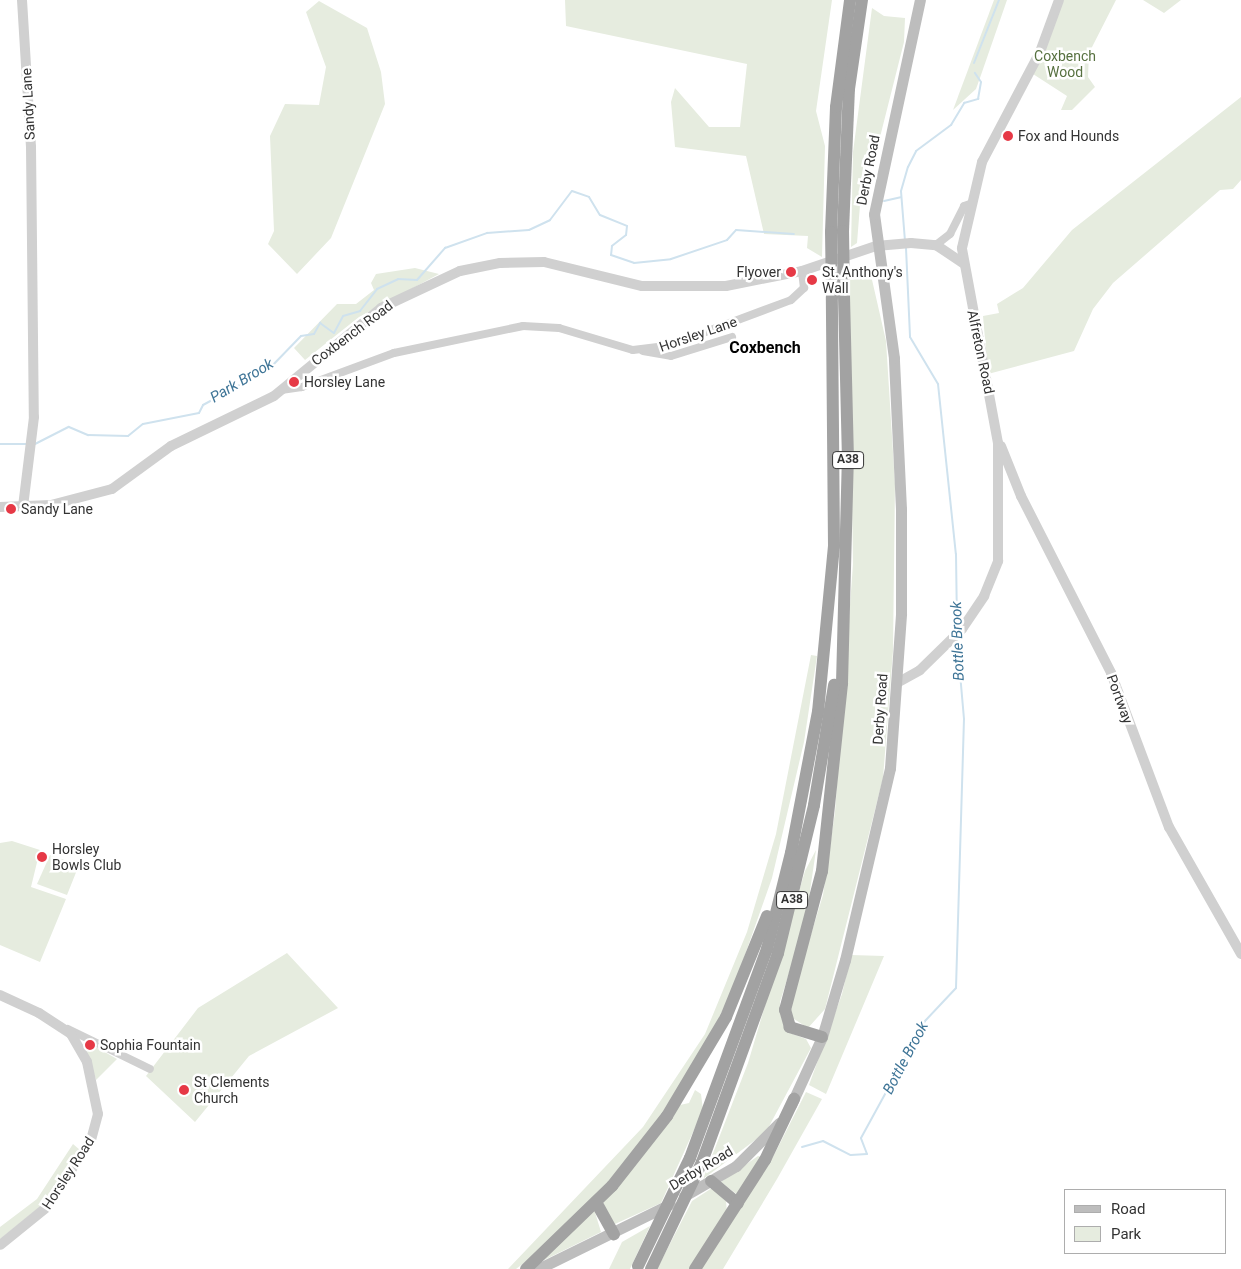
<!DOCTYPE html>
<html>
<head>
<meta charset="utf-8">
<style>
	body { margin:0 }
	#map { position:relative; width:1241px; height:1269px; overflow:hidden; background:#fff; font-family:Roboto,sans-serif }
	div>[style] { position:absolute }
	.green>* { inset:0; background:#e6ecdf }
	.stream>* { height:2px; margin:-1px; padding:0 1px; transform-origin:1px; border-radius:1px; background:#cfe2ee }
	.minor>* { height:8px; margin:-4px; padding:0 4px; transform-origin:4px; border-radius:4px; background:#d0d0d0 }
	.tertiary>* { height:10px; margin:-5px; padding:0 5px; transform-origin:5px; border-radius:5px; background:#d0d0d0 }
	.secondary>* { height:11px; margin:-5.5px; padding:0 5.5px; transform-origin:5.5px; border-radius:5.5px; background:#bdbdbd }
	.trunk>* { height:12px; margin:-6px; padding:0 6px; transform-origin:6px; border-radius:6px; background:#a2a2a2 }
	.trunk-bridge>* { height:12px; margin:-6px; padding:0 6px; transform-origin:6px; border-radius:6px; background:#a2a2a2 }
	.dots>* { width:14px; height:14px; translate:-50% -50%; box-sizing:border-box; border:2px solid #fff; border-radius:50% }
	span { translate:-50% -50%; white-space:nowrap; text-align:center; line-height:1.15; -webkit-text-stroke:5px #fff; paint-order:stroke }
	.shield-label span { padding:1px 4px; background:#fff; border:1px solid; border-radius:4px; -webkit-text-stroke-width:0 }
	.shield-label { font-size:12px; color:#333; font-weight:700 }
	.park-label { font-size:14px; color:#56703f }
	.street-label { font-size:14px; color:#333 }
	.poi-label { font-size:14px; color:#333 }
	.left { translate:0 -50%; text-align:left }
	.right { translate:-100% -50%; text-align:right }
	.water-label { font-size:15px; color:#3f7597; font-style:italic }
	.quarter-label { font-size:16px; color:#000; font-weight:700 }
	.legend { position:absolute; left:1064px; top:1189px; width:162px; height:65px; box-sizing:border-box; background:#fff; border:1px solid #adadad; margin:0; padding:6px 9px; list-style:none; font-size:15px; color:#333 }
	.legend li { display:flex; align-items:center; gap:10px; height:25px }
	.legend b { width:25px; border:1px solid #adadad }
</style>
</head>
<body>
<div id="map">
	<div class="green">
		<div style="clip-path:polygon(565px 0,832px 0,816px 111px,825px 146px,822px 257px,807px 248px,808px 236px,764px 234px,746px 156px,675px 147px,671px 102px,675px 88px,709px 127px,740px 127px,747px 64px,566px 26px)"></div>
		<div style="clip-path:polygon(994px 0,1007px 0,981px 75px,976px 89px,953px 110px)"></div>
		<div style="clip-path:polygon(1062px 0,1116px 0,1089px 53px,1088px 77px,1095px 87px,1072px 110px,1061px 110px,1067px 96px,1033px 74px)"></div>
		<div style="clip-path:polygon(1143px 0,1181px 0,1164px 13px)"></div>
		<div style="clip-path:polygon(319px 1px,367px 28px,381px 72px,385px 104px,331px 238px,297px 274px,268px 244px,274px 231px,270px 136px,285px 104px,319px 105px,326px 67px,306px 12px)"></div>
		<div style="clip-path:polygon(872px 8px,884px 16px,905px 18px,904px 42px,877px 149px,864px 155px,857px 243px,851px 247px,853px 152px)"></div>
		<div style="clip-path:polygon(1241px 97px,1241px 180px,1233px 189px,1220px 190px,1113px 283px,1093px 309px,1074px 351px,988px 374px,983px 316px,999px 313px,997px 304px,1023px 288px,1072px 230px)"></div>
		<div style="clip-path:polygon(415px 268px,439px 274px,359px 317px,305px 360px,294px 348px,337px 304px,356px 304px,374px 290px,371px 283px,376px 274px)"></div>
		<div style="clip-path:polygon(857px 268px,870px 271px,886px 341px,895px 484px,893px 651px,883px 778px,825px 1009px,808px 1028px,791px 1017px,791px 1000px,823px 895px,835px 812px,853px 564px,849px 307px,850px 272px)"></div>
		<div style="clip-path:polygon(811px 655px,817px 656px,804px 742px,772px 878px,734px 986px,709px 1039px,664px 1113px,619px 1171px,541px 1250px,516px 1269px,508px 1269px,643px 1127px,705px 1034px,747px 932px,776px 834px)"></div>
		<div style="clip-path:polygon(12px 841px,40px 850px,31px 887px,66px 899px,40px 962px,0 945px,0 843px)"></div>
		<div style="clip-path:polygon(816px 850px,806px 918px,780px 1002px,781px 1017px,790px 1033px,806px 1039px,811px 1048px,766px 1132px,703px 1179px,748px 1063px,805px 871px)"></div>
		<div style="clip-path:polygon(50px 855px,79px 865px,67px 895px,37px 884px)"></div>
		<div style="clip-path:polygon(287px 953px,338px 1008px,249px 1056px,195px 1122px,146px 1076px,198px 1008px)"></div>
		<div style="clip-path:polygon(851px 955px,884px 956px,826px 1094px,809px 1085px,842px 994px)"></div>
		<div style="clip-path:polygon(87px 1042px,117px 1059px,96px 1080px,85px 1046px)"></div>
		<div style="clip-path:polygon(695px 1090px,701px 1094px,703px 1110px,661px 1203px,615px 1224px,605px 1215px,603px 1199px,680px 1105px,689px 1103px)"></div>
		<div style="clip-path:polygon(806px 1092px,822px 1099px,777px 1179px,723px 1269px,701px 1269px,773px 1157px)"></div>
		<div style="clip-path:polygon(73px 1144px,80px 1150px,41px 1206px,0 1239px,0 1227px,37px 1199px)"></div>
		<div style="clip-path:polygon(758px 1156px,762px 1157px,739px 1196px,721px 1182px)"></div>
		<div style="clip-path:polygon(712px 1188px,726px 1201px,727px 1213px,691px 1269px,657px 1269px,692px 1201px)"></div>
		<div style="clip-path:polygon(594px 1209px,601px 1232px,534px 1265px)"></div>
		<div style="clip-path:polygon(650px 1226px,630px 1269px,609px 1269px,622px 1242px)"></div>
	</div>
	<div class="stream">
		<div style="left:974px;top:63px;width:68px;rotate:-68.4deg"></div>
		<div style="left:884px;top:201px;width:17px;rotate:-13deg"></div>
		<div style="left:905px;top:241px;width:50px;rotate:-94.6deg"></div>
		<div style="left:901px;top:191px;width:25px;rotate:-74deg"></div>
		<div style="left:908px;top:167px;width:18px;rotate:-63deg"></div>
		<div style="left:916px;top:151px;width:44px;rotate:-36.6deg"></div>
		<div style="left:951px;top:125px;width:26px;rotate:-59deg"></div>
		<div style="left:964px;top:103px;width:15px;rotate:-16deg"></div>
		<div style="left:978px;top:99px;width:17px;rotate:-80deg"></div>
		<div style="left:981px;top:82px;width:11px;rotate:-124deg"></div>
		<div style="left:906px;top:248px;width:89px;rotate:87.4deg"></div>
		<div style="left:910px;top:337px;width:55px;rotate:59.2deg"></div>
		<div style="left:938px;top:384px;width:171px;rotate:84deg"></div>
		<div style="left:956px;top:554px;width:75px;rotate:89.2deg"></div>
		<div style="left:0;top:444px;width:27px"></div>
		<div style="left:35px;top:444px;width:38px;rotate:-27deg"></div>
		<div style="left:69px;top:427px;width:21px;rotate:23deg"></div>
		<div style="left:88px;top:435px;width:40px;rotate:1.4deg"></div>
		<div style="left:128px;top:436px;width:19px;rotate:-39deg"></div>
		<div style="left:143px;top:424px;width:57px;rotate:-11.1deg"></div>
		<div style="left:199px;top:413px;width:9px;rotate:-63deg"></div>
		<div style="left:203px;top:405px;width:75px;rotate:-28.6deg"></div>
		<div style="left:269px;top:369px;width:46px;rotate:-45.9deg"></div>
		<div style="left:301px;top:336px;width:13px;rotate:-9deg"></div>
		<div style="left:314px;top:334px;width:13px;rotate:-61deg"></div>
		<div style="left:320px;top:323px;width:17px;rotate:36deg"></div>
		<div style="left:334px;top:333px;width:19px;rotate:-62deg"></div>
		<div style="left:343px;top:316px;width:18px;rotate:-16deg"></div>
		<div style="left:360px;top:311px;width:28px;rotate:-52deg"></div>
		<div style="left:377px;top:289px;width:23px;rotate:-25deg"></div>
		<div style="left:398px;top:279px;width:19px;rotate:3deg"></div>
		<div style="left:417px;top:280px;width:43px;rotate:-48.8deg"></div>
		<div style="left:445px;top:248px;width:45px;rotate:-19.7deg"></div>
		<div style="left:487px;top:233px;width:42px;rotate:-4.1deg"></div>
		<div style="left:529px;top:230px;width:23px;rotate:-25deg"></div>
		<div style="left:550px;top:220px;width:36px;rotate:-53deg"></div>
		<div style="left:572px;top:191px;width:18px;rotate:19deg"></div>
		<div style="left:589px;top:197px;width:21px;rotate:59deg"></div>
		<div style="left:600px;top:215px;width:29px;rotate:22deg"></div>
		<div style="left:627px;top:226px;width:9px;rotate:96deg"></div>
		<div style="left:626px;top:235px;width:18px;rotate:142deg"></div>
		<div style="left:612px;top:246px;width:9px;rotate:96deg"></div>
		<div style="left:611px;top:255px;width:24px;rotate:19deg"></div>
		<div style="left:634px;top:263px;width:37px;rotate:-6deg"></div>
		<div style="left:671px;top:259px;width:59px;rotate:-18.7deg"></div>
		<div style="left:727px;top:240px;width:13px;rotate:-48deg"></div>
		<div style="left:736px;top:230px;width:58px;rotate:3.9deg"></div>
		<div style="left:802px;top:1147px;width:22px;rotate:-16deg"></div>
		<div style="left:823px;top:1141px;width:31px;rotate:27deg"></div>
		<div style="left:851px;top:1155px;width:16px;rotate:-4deg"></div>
		<div style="left:867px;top:1154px;width:17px;rotate:-111deg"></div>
		<div style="left:861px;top:1138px;width:133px;rotate:-61.3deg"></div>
		<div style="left:925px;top:1021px;width:45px;rotate:-46.8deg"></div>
		<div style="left:956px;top:988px;width:269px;rotate:-88.3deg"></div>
		<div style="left:964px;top:719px;width:80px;rotate:-95deg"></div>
	</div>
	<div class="minor">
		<div style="left:936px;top:245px;width:18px;rotate:-38deg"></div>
		<div style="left:950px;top:234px;width:31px;rotate:-63deg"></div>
		<div style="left:964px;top:206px;width:6px;rotate:-18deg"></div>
		<div style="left:643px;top:351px;width:28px;rotate:10deg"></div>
		<div style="left:671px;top:356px;width:64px;rotate:-17.3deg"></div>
		<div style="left:281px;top:390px;width:21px;rotate:-8deg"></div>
		<div style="left:302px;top:387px;width:98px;rotate:-20.3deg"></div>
		<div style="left:394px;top:353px;width:132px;rotate:-11.8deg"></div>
		<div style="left:523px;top:326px;width:36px;rotate:3deg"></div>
		<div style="left:559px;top:328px;width:77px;rotate:16.6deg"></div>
		<div style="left:633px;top:350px;width:35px;rotate:-7deg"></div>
		<div style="left:668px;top:346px;width:131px;rotate:-20.5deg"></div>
		<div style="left:791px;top:300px;width:18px;rotate:-43deg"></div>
		<div style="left:804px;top:288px;width:17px;rotate:-97deg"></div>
		<div style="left:68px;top:1029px;width:91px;rotate:26deg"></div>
	</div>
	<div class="tertiary">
		<div style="left:22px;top:0;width:147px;rotate:86.5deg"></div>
		<div style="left:31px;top:147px;width:270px;rotate:89.4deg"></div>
		<div style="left:34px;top:417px;width:91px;rotate:97deg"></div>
		<div style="left:1001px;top:446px;width:54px;rotate:68.2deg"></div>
		<div style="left:1021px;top:496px;width:199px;rotate:63deg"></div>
		<div style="left:1111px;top:673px;width:165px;rotate:69.4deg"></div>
		<div style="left:1169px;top:827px;width:146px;rotate:60.4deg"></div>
		<div style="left:0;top:507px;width:51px;rotate:-2.2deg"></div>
		<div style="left:51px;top:505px;width:63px;rotate:-14.7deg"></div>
		<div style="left:112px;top:489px;width:73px;rotate:-36.1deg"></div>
		<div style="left:171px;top:446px;width:114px;rotate:-25.9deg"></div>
		<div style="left:274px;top:396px;width:139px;rotate:-39.4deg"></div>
		<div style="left:381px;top:308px;width:87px;rotate:-25.1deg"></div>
		<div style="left:460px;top:271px;width:41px;rotate:-11.3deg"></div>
		<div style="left:500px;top:263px;width:44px;rotate:-1.3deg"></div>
		<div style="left:544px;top:262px;width:101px;rotate:13.8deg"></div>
		<div style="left:642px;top:286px;width:84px"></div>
		<div style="left:726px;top:286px;width:77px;rotate:-11.2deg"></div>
		<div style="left:802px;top:271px;width:78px;rotate:-18.7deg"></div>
		<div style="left:876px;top:246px;width:35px;rotate:-5deg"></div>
		<div style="left:911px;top:243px;width:25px;rotate:5deg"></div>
		<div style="left:936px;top:245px;width:32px;rotate:34deg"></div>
		<div style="left:897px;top:683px;width:26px;rotate:-29deg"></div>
		<div style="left:920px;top:670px;width:59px;rotate:-44.3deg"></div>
		<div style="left:962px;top:629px;width:40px;rotate:-56deg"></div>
		<div style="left:984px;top:596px;width:38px;rotate:-68deg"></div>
		<div style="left:998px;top:561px;width:118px;rotate:-90deg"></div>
		<div style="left:998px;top:443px;width:198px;rotate:-100.5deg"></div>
		<div style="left:962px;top:248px;width:88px;rotate:-76.9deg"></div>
		<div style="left:982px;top:162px;width:124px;rotate:-62.2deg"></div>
		<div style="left:1040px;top:52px;width:55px;rotate:-69.9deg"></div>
		<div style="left:0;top:995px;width:43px;rotate:24.8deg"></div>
		<div style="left:39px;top:1013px;width:38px;rotate:33deg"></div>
		<div style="left:71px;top:1034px;width:32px;rotate:60deg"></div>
		<div style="left:87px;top:1062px;width:53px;rotate:78.1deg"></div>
		<div style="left:98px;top:1114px;width:27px;rotate:105deg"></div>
		<div style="left:91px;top:1140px;width:80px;rotate:123.3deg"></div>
		<div style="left:47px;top:1207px;width:60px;rotate:141deg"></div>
	</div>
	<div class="secondary">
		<div style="left:791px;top:1105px;width:75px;rotate:-65.5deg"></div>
		<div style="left:822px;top:1037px;width:80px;rotate:-73.4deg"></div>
		<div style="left:845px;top:960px;width:197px;rotate:-76.8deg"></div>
		<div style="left:890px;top:768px;width:155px;rotate:-85.9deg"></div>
		<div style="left:901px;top:613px;width:104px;rotate:-90deg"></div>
		<div style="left:901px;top:509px;width:151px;rotate:-92.7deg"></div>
		<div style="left:894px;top:358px;width:145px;rotate:-97.9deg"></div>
		<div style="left:874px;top:214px;width:219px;rotate:-77.9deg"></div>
		<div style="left:684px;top:1196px;width:60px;rotate:-30deg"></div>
		<div style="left:736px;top:1166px;width:61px;rotate:-45deg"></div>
		<div style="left:538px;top:1269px;width:147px;rotate:-26.2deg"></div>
	</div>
	<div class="trunk">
		<div style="left:843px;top:231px;width:142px;rotate:-87.6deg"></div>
		<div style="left:849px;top:89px;width:90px;rotate:-81.7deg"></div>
		<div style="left:831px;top:232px;width:125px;rotate:-87.7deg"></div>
		<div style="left:836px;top:107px;width:108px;rotate:-82.5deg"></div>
		<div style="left:822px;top:1037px;width:34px;rotate:-163deg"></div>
		<div style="left:790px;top:1027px;width:18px;rotate:-106deg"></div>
		<div style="left:785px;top:1010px;width:144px;rotate:-75.1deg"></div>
		<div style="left:822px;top:871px;width:189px;rotate:-83.9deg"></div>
		<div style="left:842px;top:683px;width:223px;rotate:-88.5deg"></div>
		<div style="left:848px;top:460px;width:166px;rotate:-91.4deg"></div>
		<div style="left:690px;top:1158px;width:223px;rotate:-69.8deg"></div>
		<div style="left:767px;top:949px;width:99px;rotate:-76deg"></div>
		<div style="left:791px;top:853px;width:144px;rotate:-79.2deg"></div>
		<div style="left:818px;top:712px;width:167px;rotate:-84.5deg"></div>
		<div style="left:834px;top:546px;width:249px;rotate:-90.5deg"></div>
		<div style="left:702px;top:1162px;width:222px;rotate:-70deg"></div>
		<div style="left:778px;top:953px;width:152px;rotate:-76.3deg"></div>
		<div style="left:814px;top:805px;width:122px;rotate:-80.5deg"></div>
		<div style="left:711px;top:1181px;width:35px;rotate:40deg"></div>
		<div style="left:596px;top:1202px;width:37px;rotate:61deg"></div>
		<div style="left:526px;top:1269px;width:120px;rotate:-44deg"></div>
		<div style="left:612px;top:1186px;width:89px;rotate:-51.8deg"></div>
		<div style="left:667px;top:1116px;width:115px;rotate:-59.2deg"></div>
		<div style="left:726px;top:1017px;width:109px;rotate:-67.9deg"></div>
		<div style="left:695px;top:1269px;width:130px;rotate:-57.3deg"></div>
		<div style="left:765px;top:1160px;width:68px;rotate:-64.6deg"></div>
	</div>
	<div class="trunk-bridge">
		<div style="left:843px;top:231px;width:63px;rotate:89.1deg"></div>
		<div style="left:831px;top:232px;width:65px;rotate:89.1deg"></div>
		<div style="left:638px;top:1266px;width:120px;rotate:-64.3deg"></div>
		<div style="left:651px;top:1269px;width:119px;rotate:-64.5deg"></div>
	</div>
	<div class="dots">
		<div style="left:1008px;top:136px;background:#e63946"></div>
		<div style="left:791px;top:272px;background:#e63946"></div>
		<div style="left:812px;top:280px;background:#e63946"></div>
		<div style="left:294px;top:382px;background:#e63946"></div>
		<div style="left:11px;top:509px;background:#e63946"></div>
		<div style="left:42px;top:857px;background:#e63946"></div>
		<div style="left:90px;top:1045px;background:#e63946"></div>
		<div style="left:184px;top:1090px;background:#e63946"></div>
	</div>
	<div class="shield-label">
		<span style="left:848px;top:460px">A38</span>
		<span style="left:792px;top:900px">A38</span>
	</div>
	<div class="park-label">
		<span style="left:1065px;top:64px">Coxbench<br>Wood</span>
	</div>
	<div class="street-label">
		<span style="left:28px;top:104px;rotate:-93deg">Sandy Lane</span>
		<span style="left:868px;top:170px;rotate:-79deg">Derby Road</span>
		<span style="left:352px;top:333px;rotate:-37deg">Coxbench Road</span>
		<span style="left:698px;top:334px;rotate:-19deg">Horsley Lane</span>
		<span style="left:981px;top:352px;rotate:78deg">Alfreton Road</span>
		<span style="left:1120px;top:699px;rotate:70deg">Portway</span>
		<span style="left:880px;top:709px;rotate:-86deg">Derby Road</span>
		<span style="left:701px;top:1168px;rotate:-31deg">Derby Road</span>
		<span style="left:68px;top:1173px;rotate:-57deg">Horsley Road</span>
	</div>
	<div class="poi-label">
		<span class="left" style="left:1018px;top:136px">Fox and Hounds</span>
		<span class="right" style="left:781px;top:272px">Flyover</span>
		<span class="left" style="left:822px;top:280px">St. Anthony's<br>Wall</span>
		<span class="left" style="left:304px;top:382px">Horsley Lane</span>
		<span class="left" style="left:21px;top:509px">Sandy Lane</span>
		<span class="left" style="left:52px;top:857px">Horsley<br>Bowls Club</span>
		<span class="left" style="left:100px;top:1045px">Sophia Fountain</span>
		<span class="left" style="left:194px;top:1090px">St Clements<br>Church</span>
	</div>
	<div class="water-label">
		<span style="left:242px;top:381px;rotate:-31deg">Park Brook</span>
		<span style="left:958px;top:641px;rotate:-92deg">Bottle Brook</span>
		<span style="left:906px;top:1058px;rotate:-62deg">Bottle Brook</span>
	</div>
	<div class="quarter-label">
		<span style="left:765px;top:348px">Coxbench</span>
	</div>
	<ul class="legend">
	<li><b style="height:6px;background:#bdbdbd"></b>Road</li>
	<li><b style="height:14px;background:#e6ecdf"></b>Park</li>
	</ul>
</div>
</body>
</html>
